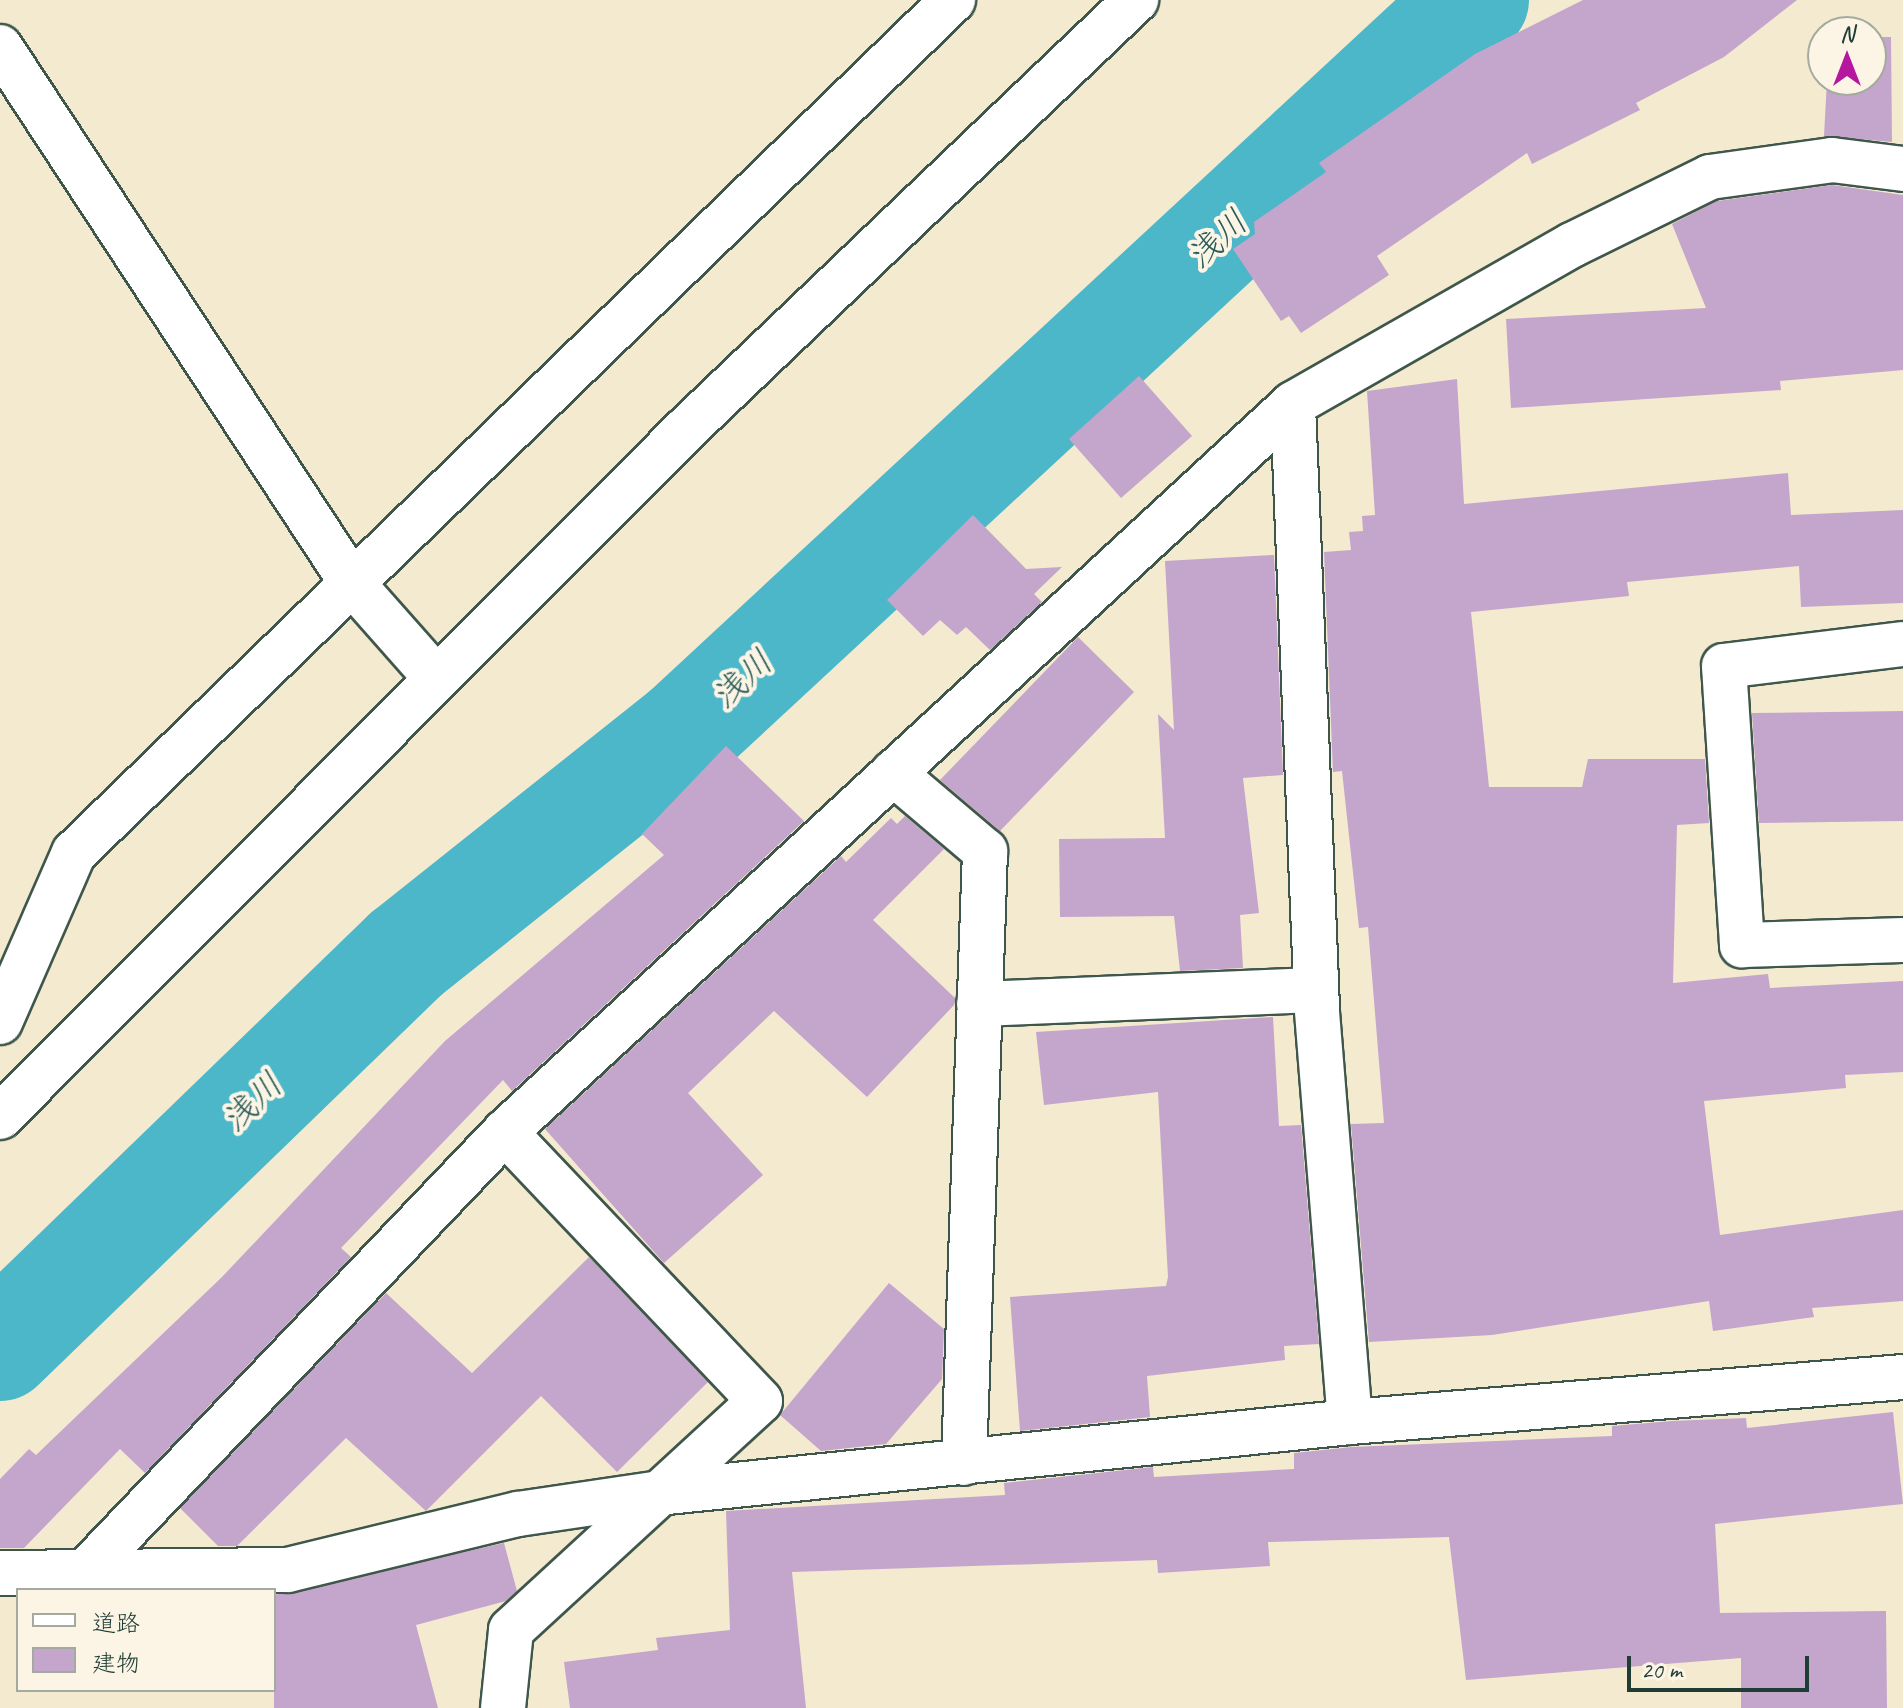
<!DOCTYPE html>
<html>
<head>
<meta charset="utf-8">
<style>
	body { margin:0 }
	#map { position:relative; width:1903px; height:1708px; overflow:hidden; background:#f3ead0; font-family:Caveat,"Klee One",sans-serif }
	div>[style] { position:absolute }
	.river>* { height:108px; margin:-54px; padding:0 54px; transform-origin:54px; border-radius:54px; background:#4cb7c9 }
	.building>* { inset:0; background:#c4a5cc }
	.roads { filter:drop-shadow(2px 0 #3f574b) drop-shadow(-2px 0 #3f574b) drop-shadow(0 2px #3f574b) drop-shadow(0 -2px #3f574b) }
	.minor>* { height:44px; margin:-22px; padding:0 22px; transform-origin:22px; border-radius:22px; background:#fff }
	.tertiary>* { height:44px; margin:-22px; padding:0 22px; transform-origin:22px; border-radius:22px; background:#fff }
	span { translate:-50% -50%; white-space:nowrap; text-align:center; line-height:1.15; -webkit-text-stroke:8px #fcf5e5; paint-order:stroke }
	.water-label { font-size:34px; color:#2a5c59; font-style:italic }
	.legend { position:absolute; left:16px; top:1588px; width:260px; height:104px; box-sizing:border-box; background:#fcf5e5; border:2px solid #a4ab9e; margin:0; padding:10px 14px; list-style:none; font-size:24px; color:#1f3d34 }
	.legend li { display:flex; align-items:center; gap:16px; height:40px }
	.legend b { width:40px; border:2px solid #a4ab9e }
	.north { position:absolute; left:1807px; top:16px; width:80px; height:80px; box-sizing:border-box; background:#fcf5e5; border:2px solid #a4ab9e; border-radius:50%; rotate:0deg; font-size:22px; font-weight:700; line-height:32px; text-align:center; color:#1f3d34 }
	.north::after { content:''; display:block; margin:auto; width:28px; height:36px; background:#b5179e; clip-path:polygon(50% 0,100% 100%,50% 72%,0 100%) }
	.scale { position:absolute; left:1627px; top:1656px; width:182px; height:36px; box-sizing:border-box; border:4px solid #1f3d34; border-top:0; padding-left:10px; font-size:24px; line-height:28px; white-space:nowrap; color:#1f3d34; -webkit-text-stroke:6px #fcf5e5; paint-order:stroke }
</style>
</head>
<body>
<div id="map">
	<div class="river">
		<div style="left:0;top:1347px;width:565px;rotate:-44.07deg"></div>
		<div style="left:406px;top:954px;width:357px;rotate:-38.5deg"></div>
		<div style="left:685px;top:732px;width:1077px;rotate:-42.82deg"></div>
	</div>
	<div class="building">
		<div style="clip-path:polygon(1583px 0,1797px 0,1724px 57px,1636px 103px,1640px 110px,1532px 164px,1527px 153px,1377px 256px,1389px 275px,1301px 333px,1289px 316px,1281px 321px,1233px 249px,1255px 234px,1254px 222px,1326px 172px,1319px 163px,1475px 54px)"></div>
		<div style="clip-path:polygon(1871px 37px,1891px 37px,1892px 142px,1824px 136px,1827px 80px,1871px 80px)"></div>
		<div style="clip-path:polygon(1832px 185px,1903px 195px,1903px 370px,1780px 381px,1781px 390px,1511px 408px,1506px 319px,1706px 308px,1672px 224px,1717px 201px)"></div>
		<div style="clip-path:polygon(1139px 376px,1192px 436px,1121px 498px,1069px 439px)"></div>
		<div style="clip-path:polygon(1457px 379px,1464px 504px,1788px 473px,1791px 515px,1903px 510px,1903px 603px,1801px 607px,1799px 566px,1627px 582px,1629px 596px,1471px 612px,1489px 787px,1582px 787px,1588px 759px,1705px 759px,1709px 823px,1677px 825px,1673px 983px,1768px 974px,1770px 988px,1903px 981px,1903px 1072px,1845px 1075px,1846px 1088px,1704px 1101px,1720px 1235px,1903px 1210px,1903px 1301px,1812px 1308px,1814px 1317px,1713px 1331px,1709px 1301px,1492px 1335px,1369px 1342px,1351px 1124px,1384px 1123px,1368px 927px,1359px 928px,1342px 771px,1333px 772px,1324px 552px,1351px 550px,1349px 532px,1363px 531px,1362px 516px,1375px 515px,1367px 391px)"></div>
		<div style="clip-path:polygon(973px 515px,1026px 569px,1062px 567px,1034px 594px,1042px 602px,990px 650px,966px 627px,957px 635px,940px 620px,923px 636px,887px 600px)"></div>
		<div style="clip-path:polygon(1274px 555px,1283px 775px,1243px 778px,1259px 913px,1240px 915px,1243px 968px,1180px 971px,1174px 916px,1060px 917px,1059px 839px,1165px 838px,1158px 714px,1174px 730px,1165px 561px)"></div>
		<div style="clip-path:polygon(1078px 637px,1134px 692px,1000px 831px,940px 780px)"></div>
		<div style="clip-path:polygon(1903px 711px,1903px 821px,1759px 823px,1752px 713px)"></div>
		<div style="clip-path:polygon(726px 746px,804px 821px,512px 1091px,503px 1080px,341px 1248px,351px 1257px,145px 1473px,120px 1449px,24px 1548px,0 1548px,0 1479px,29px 1449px,36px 1455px,222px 1277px,445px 1041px,664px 855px,642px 834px)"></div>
		<div style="clip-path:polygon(905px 816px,944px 849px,873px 920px,955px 998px,954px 1005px,867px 1097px,774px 1011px,688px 1093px,763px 1175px,664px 1263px,545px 1129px,841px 856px,846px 862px,891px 818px,897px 824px)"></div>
		<div style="clip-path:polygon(1273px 1017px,1279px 1126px,1301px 1125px,1319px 1344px,1284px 1346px,1285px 1360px,1147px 1376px,1150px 1417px,1020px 1431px,1010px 1297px,1166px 1286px,1168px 1277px,1158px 1092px,1044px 1105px,1036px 1032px)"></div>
		<div style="clip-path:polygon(589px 1257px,708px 1382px,617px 1472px,541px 1396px,426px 1511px,346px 1438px,237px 1546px,218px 1546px,180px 1508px,386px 1293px,472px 1373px)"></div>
		<div style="clip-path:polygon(889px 1283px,944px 1329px,942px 1379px,886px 1444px,821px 1451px,780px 1415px)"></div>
		<div style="clip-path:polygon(1893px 1412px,1903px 1504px,1715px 1524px,1720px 1613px,1886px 1611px,1887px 1708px,1741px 1708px,1741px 1658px,1466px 1680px,1449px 1537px,1268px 1542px,1270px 1566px,1158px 1573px,1157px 1560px,792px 1572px,806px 1708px,570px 1708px,564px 1662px,658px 1650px,656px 1638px,730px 1630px,726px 1511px,1005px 1495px,1004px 1483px,1153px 1467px,1154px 1477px,1294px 1469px,1294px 1453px,1352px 1447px,1612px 1436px,1612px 1426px,1672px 1421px,1746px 1418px,1747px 1428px)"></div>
		<div style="clip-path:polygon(504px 1543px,517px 1591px,506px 1601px,416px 1625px,438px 1708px,274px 1708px,274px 1595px)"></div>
	</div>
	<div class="roads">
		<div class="minor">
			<div style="left:0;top:47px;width:641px;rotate:56.71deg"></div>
			<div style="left:352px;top:583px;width:127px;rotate:48.5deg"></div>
			<div style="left:1903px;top:644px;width:180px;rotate:173deg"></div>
			<div style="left:1724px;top:666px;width:280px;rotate:86.3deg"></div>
			<div style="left:1742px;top:945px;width:161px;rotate:-1.8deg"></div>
			<div style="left:893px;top:773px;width:121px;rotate:40.3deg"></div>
			<div style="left:985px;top:851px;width:612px;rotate:91.97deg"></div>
			<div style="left:979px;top:1004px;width:337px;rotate:-2.4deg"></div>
			<div style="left:0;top:1022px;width:184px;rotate:-66.4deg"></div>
			<div style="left:74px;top:853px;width:1225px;rotate:-44.14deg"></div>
			<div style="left:1350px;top:1422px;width:415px;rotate:-94.6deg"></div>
			<div style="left:1317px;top:1008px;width:604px;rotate:-92.28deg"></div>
			<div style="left:1293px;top:404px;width:321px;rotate:-29.7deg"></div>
			<div style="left:1572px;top:245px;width:154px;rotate:-26.2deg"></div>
			<div style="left:1710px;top:177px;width:123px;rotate:-7.9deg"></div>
			<div style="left:1832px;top:160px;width:72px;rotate:7.2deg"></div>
			<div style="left:85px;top:1572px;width:608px;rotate:-46.33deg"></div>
			<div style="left:505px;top:1132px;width:1073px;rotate:-42.73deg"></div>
			<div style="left:0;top:1573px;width:288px;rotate:-0.6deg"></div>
			<div style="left:288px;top:1570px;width:237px;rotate:-13.7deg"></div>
			<div style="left:518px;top:1514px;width:151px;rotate:-8.4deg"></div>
			<div style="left:667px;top:1492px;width:687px;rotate:-5.85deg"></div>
			<div style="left:1350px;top:1422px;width:555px;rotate:-4.65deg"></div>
			<div style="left:503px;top:1708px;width:78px;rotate:-84.1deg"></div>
			<div style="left:511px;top:1630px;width:338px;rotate:-42.6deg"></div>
			<div style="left:760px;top:1401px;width:371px;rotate:-133.5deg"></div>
		</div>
		<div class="tertiary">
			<div style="left:0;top:1117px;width:969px;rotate:-45.08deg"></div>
			<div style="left:684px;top:431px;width:625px;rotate:-43.64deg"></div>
		</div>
	</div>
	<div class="water-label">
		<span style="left:1217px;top:239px;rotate:-43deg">浅川</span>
		<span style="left:742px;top:679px;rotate:-43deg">浅川</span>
		<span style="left:252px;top:1102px;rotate:-44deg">浅川</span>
	</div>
	<ul class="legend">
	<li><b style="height:10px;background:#fff"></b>道路</li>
	<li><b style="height:22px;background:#c4a5cc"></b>建物</li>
	</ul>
	<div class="north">N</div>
	<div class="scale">20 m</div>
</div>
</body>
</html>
